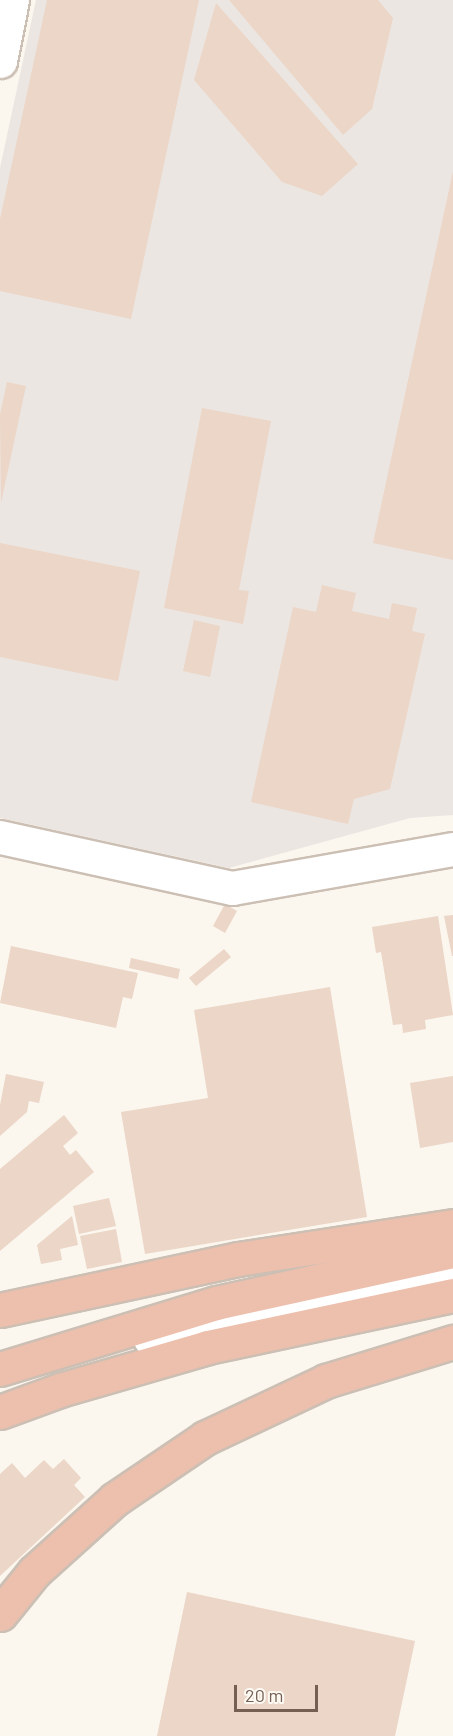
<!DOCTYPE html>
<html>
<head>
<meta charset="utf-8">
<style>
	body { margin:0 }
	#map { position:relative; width:453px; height:1736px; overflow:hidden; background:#fbf6ee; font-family:Barlow,sans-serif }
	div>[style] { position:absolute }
	.industrial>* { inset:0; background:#ece6e2 }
	.building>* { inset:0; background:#ebd6c7 }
	.roads { filter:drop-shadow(2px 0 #ccbfb4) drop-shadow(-2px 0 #ccbfb4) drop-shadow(0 2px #ccbfb4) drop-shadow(0 -2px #ccbfb4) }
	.minor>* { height:33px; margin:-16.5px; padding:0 16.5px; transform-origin:16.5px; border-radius:16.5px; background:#fff }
	.tertiary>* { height:33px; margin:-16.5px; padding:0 16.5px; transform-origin:16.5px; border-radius:16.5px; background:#fff }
	.motorway>* { height:33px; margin:-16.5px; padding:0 16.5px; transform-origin:16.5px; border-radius:16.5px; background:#edbfad }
	span { translate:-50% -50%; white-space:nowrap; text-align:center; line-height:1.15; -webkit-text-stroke:4.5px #fdfaf4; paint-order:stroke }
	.scale { position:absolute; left:234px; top:1685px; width:84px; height:27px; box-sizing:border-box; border:3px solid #745f52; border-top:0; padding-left:8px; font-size:18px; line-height:21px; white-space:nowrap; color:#745f52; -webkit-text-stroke:4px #fdfaf4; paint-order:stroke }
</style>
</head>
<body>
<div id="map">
	<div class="industrial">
		<div style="clip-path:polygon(36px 0,453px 0,453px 815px,410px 818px,229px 868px,0 818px,0 168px)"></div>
	</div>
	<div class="building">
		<div style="clip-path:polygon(47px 0,199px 0,131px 319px,0 291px,0 219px)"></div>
		<div style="clip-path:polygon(229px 0,378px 0,393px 18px,372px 109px,343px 135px)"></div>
		<div style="clip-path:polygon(216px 3px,358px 164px,322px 196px,282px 182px,194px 80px)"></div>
		<div style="clip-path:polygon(453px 171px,453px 560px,373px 543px)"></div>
		<div style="clip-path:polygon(7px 382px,26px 386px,1px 503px,0 414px)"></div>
		<div style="clip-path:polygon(202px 408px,271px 421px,239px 590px,249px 591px,243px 624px,164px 608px)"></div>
		<div style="clip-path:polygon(0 543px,140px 571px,118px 681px,0 657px)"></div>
		<div style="clip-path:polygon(322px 585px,356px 593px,352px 611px,389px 619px,392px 603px,417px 608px,412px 631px,425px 634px,390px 789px,354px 799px,348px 824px,251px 802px,293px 607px,316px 612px)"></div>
		<div style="clip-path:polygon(194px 620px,220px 626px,210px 677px,183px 671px)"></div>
		<div style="clip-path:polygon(225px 904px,237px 911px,225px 933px,213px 926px)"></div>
		<div style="clip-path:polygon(453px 915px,453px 956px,452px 956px,444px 916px)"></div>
		<div style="clip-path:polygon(438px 916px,453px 1015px,425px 1020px,426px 1029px,403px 1033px,402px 1024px,393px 1025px,381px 952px,376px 953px,372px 927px)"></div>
		<div style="clip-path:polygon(11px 946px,138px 973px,132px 999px,123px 997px,116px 1028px,0 1003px)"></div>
		<div style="clip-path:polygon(224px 949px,231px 957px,196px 986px,189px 978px)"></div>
		<div style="clip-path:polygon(131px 958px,180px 969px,178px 979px,129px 968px)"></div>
		<div style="clip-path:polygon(330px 987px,367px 1217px,145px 1254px,121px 1112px,208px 1098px,194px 1010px)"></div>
		<div style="clip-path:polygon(6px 1074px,44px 1082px,39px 1103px,29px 1101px,27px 1112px,0 1136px,0 1105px)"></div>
		<div style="clip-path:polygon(453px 1076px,453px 1142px,420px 1148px,410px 1083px)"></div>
		<div style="clip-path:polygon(64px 1115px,78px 1133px,63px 1146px,70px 1155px,76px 1150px,94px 1172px,0 1251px,0 1169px)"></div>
		<div style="clip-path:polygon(109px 1198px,116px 1226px,79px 1234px,73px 1206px)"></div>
		<div style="clip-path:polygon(72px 1216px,78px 1245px,60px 1249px,62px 1260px,41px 1264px,37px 1245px)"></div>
		<div style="clip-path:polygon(116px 1229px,122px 1262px,87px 1269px,80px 1236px)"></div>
		<div style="clip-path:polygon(64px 1459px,81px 1478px,74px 1485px,85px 1497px,0 1576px,0 1474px,12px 1463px,25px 1478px,44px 1460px,53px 1469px)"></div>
		<div style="clip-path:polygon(187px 1592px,415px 1641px,395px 1736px,157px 1736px)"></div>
	</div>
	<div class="roads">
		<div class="minor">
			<div style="left:0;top:837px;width:238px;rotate:12.4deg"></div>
			<div style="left:232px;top:888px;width:224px;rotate:-10deg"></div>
		</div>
		<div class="tertiary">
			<div style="left:0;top:61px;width:62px;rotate:-78.9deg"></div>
			<div style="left:150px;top:1339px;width:65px;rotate:-15.1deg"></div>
			<div style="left:213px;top:1322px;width:244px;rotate:-10.9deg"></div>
		</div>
		<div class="motorway">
			<div style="left:0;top:1310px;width:243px;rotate:-12.1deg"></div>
			<div style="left:238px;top:1259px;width:218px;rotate:-8.7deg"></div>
			<div style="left:0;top:1369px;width:226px;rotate:-17deg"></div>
			<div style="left:216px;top:1303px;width:243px;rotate:-12.4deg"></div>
			<div style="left:0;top:1412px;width:64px;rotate:-20.1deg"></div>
			<div style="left:60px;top:1390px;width:154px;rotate:-16.2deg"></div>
			<div style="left:208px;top:1347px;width:250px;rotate:-12deg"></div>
			<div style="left:0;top:1614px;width:54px;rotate:-51deg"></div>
			<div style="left:34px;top:1572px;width:109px;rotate:-42deg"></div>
			<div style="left:115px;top:1499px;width:109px;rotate:-34.1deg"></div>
			<div style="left:205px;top:1438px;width:134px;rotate:-25.2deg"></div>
			<div style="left:326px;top:1381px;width:133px;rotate:-17.1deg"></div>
		</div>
	</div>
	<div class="scale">20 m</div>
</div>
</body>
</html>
